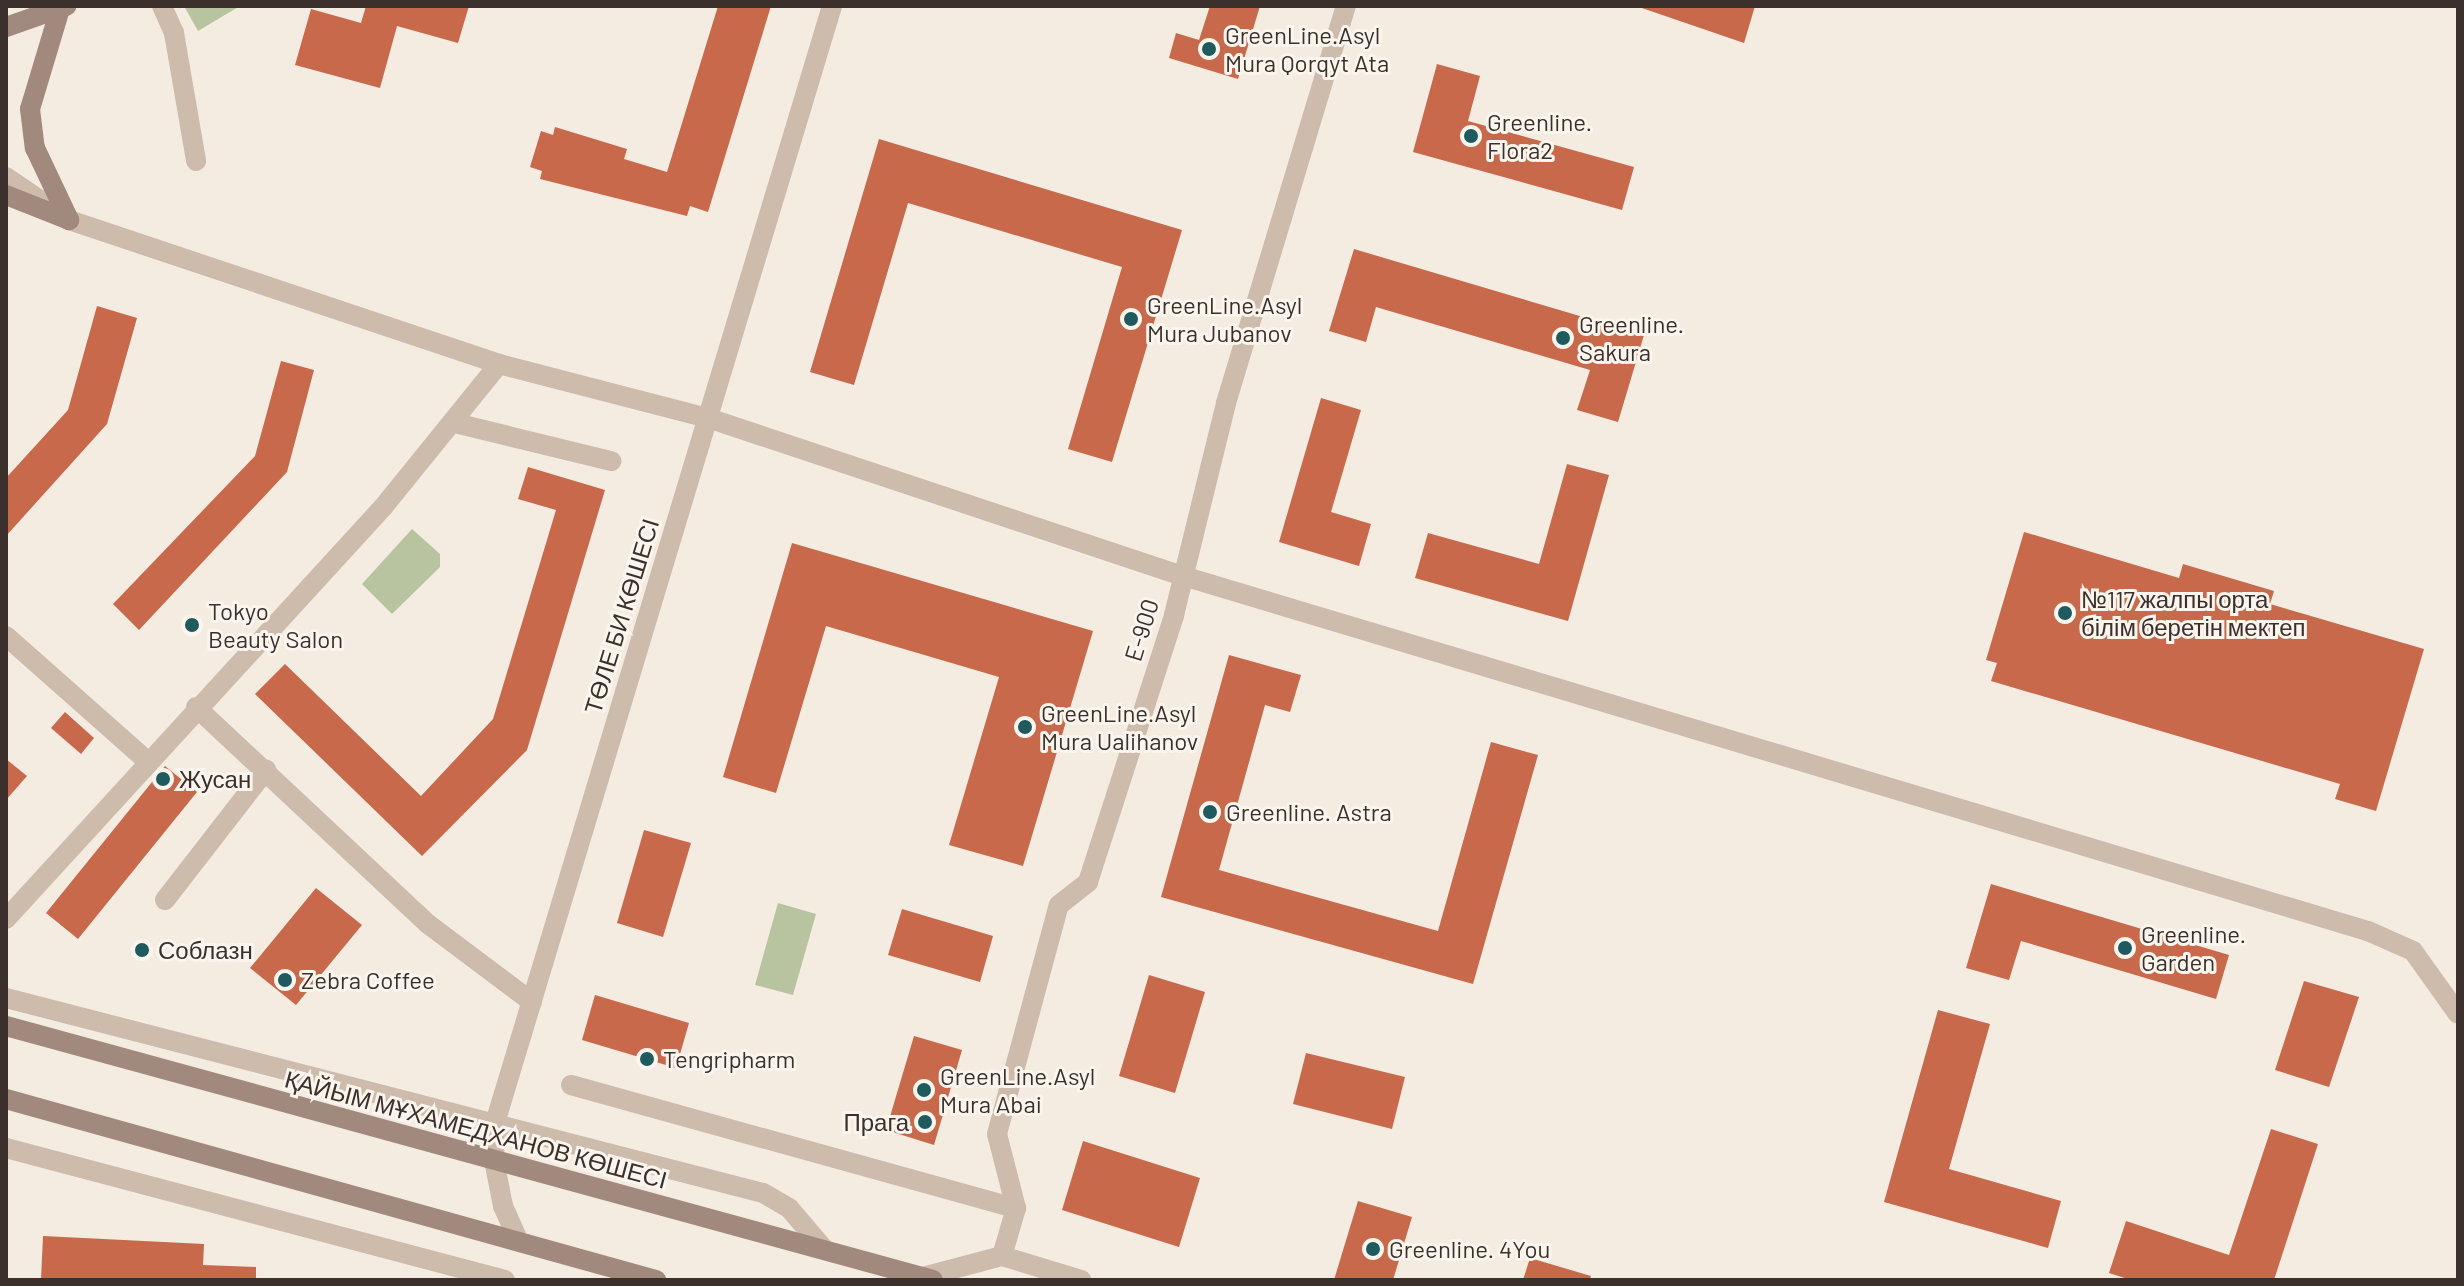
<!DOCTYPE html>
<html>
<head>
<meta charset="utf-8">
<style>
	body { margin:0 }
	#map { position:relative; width:2464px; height:1286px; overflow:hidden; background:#f4ebe1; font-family:Barlow,sans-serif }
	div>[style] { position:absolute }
	.green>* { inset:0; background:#b8c4a0 }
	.building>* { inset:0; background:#c8694b }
	.street>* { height:20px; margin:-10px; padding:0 10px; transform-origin:10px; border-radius:10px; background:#cdbbac }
	.secondary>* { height:20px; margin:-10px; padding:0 10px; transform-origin:10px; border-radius:10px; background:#a18a7d }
	.dots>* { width:22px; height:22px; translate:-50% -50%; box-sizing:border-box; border:4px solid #fbf5ee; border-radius:50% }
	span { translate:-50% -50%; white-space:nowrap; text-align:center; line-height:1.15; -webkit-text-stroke:6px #fbf5ee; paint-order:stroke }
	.poi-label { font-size:24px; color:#3b302b }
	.left { translate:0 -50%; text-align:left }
	.right { translate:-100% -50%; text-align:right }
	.street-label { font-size:24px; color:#3b302b }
	.frame { position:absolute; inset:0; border:8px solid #3b302b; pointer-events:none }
</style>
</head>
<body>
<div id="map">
	<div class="green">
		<div style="clip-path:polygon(184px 6px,240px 6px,198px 31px)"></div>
		<div style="clip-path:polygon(412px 529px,440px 554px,440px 567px,392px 614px,362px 584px)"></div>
		<div style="clip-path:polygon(778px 903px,816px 914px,793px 995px,755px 985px)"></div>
	</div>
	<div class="building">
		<div style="clip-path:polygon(366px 6px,469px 6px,458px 43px,397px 26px,380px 88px,295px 65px,311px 9px,361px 23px)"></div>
		<div style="clip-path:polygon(718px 6px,771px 6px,708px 212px,690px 206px,687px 216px,540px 179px,542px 171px,530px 167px,541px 131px,553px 135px,555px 127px,627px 149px,624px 159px,667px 172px)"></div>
		<div style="clip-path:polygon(1210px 6px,1260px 6px,1238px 79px,1169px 58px,1176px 33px,1199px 40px)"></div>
		<div style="clip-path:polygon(1636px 6px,1755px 6px,1744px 43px)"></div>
		<div style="clip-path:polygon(1437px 64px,1480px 76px,1468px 121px,1634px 167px,1622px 210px,1413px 152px)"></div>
		<div style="clip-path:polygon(879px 139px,1182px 230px,1112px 462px,1068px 449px,1122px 267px,908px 203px,854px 385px,810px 372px)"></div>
		<div style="clip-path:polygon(1354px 249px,1644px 335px,1618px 422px,1577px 410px,1590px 370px,1376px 307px,1366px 342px,1329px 331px)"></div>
		<div style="clip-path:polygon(97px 306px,137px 318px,107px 424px,6px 536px,6px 478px,68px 410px)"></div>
		<div style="clip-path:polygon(281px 361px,314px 370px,287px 472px,139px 630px,113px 604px,255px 456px)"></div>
		<div style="clip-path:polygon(1321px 398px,1361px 410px,1331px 512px,1371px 524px,1359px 566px,1279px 542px)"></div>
		<div style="clip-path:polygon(1567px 464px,1609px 475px,1568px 621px,1415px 578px,1428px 533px,1539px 564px)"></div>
		<div style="clip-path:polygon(528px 467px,605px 490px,527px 750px,422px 856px,255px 694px,285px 664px,421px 796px,493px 719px,556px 510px,518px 499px)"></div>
		<div style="clip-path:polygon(2024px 532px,2179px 578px,2183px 564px,2274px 591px,2270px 604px,2424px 649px,2376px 811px,2335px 799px,2340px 784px,1991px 681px,1997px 663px,1986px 660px)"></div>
		<div style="clip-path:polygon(792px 543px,1093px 631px,1023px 866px,949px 845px,999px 677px,826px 626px,776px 793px,723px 777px)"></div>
		<div style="clip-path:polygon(1229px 655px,1301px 675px,1290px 712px,1265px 705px,1219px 870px,1438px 931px,1491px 742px,1538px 755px,1473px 984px,1161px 897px)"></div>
		<div style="clip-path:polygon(65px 712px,94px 738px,81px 754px,51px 728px)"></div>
		<div style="clip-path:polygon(6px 759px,27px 776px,6px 800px)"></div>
		<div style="clip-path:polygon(165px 766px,197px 792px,78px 939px,46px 913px)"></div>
		<div style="clip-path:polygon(644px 830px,691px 843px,663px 937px,617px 923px)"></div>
		<div style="clip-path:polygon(1991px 884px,2229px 955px,2216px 999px,2021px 941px,2009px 980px,1966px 968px)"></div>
		<div style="clip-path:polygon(316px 888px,362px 925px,296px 1005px,250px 968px)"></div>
		<div style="clip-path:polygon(902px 909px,993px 936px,980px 982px,888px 955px)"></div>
		<div style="clip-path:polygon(1149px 975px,1205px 992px,1175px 1093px,1119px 1076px)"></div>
		<div style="clip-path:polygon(2304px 981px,2359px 997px,2329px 1087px,2275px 1070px)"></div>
		<div style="clip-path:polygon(595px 995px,689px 1023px,676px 1068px,582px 1040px)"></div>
		<div style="clip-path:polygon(1938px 1010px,1990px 1024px,1949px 1169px,2061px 1201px,2048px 1248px,1884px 1202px)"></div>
		<div style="clip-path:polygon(914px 1036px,962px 1050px,934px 1145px,886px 1130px)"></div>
		<div style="clip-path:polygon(1306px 1053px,1405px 1077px,1392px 1129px,1293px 1104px)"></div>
		<div style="clip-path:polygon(2271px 1129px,2318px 1144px,2274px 1280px,2131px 1280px,2109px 1273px,2126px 1221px,2229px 1255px)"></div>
		<div style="clip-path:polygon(1083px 1141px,1200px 1178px,1179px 1247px,1062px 1210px)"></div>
		<div style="clip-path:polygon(1358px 1201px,1412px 1217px,1393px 1280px,1334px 1280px)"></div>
		<div style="clip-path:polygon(43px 1236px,204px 1244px,203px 1265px,256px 1267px,256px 1280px,41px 1280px)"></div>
		<div style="clip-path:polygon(1530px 1258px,1591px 1276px,1590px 1280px,1523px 1280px)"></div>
	</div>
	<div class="street">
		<div style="left:162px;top:6px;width:30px;rotate:66deg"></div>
		<div style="left:174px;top:33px;width:130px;rotate:80.2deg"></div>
		<div style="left:6px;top:177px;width:76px;rotate:34.3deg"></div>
		<div style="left:69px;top:220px;width:453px;rotate:18.5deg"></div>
		<div style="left:499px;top:364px;width:216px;rotate:14.5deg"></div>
		<div style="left:708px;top:418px;width:501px;rotate:18.4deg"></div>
		<div style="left:1183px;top:576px;width:1237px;rotate:16.68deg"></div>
		<div style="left:2368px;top:931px;width:49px;rotate:24deg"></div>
		<div style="left:2413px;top:951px;width:77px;rotate:54.5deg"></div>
		<div style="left:455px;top:423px;width:161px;rotate:13.7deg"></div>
		<div style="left:6px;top:636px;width:187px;rotate:41.5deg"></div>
		<div style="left:196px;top:707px;width:318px;rotate:43.1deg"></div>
		<div style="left:428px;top:924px;width:130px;rotate:36.9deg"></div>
		<div style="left:165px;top:900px;width:165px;rotate:-52.2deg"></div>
		<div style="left:6px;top:919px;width:560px;rotate:-47.53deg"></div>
		<div style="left:384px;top:506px;width:183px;rotate:-51deg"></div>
		<div style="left:6px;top:998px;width:782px;rotate:14.45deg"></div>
		<div style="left:763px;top:1193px;width:30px;rotate:30deg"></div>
		<div style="left:789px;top:1208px;width:55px;rotate:49.4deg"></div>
		<div style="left:571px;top:1085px;width:462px;rotate:15.5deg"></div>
		<div style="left:6px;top:1148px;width:516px;rotate:14.82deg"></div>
		<div style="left:519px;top:1242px;width:39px;rotate:-114deg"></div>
		<div style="left:503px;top:1206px;width:47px;rotate:-101.1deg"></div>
		<div style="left:494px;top:1160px;width:37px;rotate:-88deg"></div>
		<div style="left:495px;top:1123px;width:1167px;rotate:-73.21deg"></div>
		<div style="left:1002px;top:1256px;width:50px;rotate:-73.7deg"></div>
		<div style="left:1016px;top:1208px;width:76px;rotate:-104.4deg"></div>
		<div style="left:997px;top:1134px;width:237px;rotate:-74.9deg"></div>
		<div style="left:1059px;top:905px;width:37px;rotate:-38deg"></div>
		<div style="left:1088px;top:882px;width:281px;rotate:-72.1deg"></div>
		<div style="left:1174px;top:615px;width:218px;rotate:-76.2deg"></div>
		<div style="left:1226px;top:403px;width:415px;rotate:-73.2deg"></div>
		<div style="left:923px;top:1277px;width:82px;rotate:-14.9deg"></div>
		<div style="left:1002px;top:1256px;width:83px;rotate:16.9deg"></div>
	</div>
	<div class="secondary">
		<div style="left:60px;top:9px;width:104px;rotate:106.7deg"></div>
		<div style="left:30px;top:109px;width:39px;rotate:83deg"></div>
		<div style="left:35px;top:148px;width:80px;rotate:64.7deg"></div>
		<div style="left:6px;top:27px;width:64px;rotate:-19.3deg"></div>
		<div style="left:6px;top:195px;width:68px;rotate:21.6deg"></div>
		<div style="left:6px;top:1026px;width:961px;rotate:15.32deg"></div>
		<div style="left:6px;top:1099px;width:675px;rotate:15.56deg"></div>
	</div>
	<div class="dots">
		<div style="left:1209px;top:49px;background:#1f5a5e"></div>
		<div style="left:1471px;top:136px;background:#1f5a5e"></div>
		<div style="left:1131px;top:319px;background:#1f5a5e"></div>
		<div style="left:1563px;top:338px;background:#1f5a5e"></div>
		<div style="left:2065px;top:613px;background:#1f5a5e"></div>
		<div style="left:192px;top:625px;background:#1f5a5e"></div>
		<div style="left:1025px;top:727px;background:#1f5a5e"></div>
		<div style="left:163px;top:779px;background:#1f5a5e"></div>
		<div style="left:1210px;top:812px;background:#1f5a5e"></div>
		<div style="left:2125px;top:948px;background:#1f5a5e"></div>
		<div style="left:142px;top:950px;background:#1f5a5e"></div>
		<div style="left:285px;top:980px;background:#1f5a5e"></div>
		<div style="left:647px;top:1059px;background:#1f5a5e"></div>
		<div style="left:924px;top:1090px;background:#1f5a5e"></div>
		<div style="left:925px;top:1122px;background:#1f5a5e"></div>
		<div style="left:1373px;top:1249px;background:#1f5a5e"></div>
	</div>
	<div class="poi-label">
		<span class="left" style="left:1225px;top:49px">GreenLine.Asyl<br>Mura Qorqyt Ata</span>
		<span class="left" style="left:1487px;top:136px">Greenline.<br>Flora2</span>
		<span class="left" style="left:1147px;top:319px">GreenLine.Asyl<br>Mura Jubanov</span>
		<span class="left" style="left:1579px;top:338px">Greenline.<br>Sakura</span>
		<span class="left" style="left:2081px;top:613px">№117 жалпы орта<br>білім беретін мектеп</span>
		<span class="left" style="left:208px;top:625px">Tokyo<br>Beauty Salon</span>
		<span class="left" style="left:1041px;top:727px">GreenLine.Asyl<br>Mura Ualihanov</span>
		<span class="left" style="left:179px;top:779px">Жусан</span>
		<span class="left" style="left:1226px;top:812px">Greenline. Astra</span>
		<span class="left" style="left:2141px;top:948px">Greenline.<br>Garden</span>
		<span class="left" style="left:158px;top:950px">Соблазн</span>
		<span class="left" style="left:301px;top:980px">Zebra Coffee</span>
		<span class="left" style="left:663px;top:1059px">Tengripharm</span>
		<span class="left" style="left:940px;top:1090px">GreenLine.Asyl<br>Mura Abai</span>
		<span class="right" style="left:909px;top:1122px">Прага</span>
		<span class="left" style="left:1389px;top:1249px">Greenline. 4You</span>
	</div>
	<div class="street-label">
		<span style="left:621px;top:616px;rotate:-73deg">ТӨЛЕ БИ КӨШЕСІ</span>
		<span style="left:1141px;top:630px;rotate:-73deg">E-900</span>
		<span style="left:476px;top:1129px;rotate:15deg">ҚАЙЫМ МҰХАМЕДХАНОВ КӨШЕСІ</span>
	</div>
	<div class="frame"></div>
</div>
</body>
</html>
